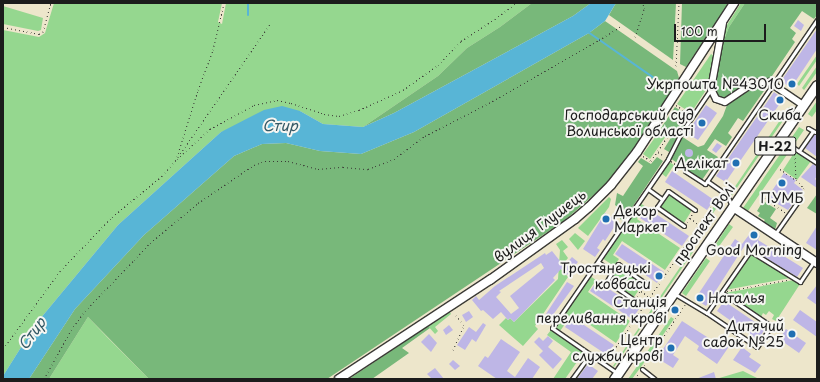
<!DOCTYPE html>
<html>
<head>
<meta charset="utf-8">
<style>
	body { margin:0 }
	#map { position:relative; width:820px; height:382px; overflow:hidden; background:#ede6cb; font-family:"Playpen Sans",sans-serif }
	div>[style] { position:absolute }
	.green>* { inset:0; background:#95d78f }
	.forest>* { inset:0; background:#78b87a }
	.water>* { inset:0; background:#58b5d6 }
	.stream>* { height:2px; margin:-1px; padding:0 1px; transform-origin:1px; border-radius:1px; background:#58b5d6 }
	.building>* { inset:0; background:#beb6e6 }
	.round { border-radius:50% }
	.path>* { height:1px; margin-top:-0.5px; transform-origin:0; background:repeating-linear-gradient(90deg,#3b3a36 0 1px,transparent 0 4px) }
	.roads { filter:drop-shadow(1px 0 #3b3a36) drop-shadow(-1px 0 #3b3a36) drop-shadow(0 1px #3b3a36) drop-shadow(0 -1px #3b3a36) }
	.lane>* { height:3px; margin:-1.5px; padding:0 1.5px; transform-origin:1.5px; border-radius:1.5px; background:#fff }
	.street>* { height:6px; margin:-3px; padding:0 3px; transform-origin:3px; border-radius:3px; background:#fff }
	.secondary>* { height:8px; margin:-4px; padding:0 4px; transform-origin:4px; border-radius:4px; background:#fff }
	.primary>* { height:9px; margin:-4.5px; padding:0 4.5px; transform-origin:4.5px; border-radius:4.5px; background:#fff }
	.dots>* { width:11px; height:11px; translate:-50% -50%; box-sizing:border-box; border:2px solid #f6f6f2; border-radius:50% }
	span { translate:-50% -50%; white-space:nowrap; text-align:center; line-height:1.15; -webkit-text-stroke:4px #f6f6f2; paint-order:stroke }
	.shield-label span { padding:1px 3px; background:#f6f6f2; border:1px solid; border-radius:3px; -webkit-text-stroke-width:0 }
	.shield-label { font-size:13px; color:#1c1c1c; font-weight:700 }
	.poi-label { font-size:14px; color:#1c1c1c }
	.right { translate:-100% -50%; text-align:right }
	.left { translate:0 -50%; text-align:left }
	.street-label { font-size:14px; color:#1c1c1c }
	.water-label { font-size:15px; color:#345966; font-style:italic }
	.frame { position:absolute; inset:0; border:4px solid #1c1c1c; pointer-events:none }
	.scale { position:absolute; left:674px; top:24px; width:92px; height:18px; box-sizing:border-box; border:2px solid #1c1c1c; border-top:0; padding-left:5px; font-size:12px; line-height:14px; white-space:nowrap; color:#1c1c1c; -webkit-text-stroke:3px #f6f6f2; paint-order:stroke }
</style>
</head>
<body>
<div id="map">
	<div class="green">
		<div style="clip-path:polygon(54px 3px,158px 4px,158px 3px,222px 3px,218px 22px,222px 24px,226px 3px,532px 3px,500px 27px,467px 48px,438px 76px,363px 127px,323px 124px,300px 111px,221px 132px,118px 225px,35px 325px,3px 376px,3px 30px,39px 37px,45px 33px)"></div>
		<div style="clip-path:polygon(741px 3px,745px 3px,729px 27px,722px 45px,725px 28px)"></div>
		<div style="clip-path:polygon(3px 6px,43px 18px,41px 30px,38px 31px,3px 24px)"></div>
		<div style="clip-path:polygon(711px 54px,714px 56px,708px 87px,691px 113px,677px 104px)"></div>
		<div style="clip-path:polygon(817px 55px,817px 60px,799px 86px,797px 84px)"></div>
		<div style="clip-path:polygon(817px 66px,817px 72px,804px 90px,802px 88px)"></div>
		<div style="clip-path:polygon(817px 101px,817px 110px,812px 117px,808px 114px)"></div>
		<div style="clip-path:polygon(789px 107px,791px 109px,732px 195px,730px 194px)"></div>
		<div style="clip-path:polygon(799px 127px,804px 130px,748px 211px,745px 209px,743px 208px)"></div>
		<div style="clip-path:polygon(659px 132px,666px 136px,650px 159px,643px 154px)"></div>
		<div style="clip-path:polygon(796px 150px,811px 161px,797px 180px,783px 170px)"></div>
		<div style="clip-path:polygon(668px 161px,674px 165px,666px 177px,661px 173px)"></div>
		<div style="clip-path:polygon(669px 194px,692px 210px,684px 223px,660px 207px)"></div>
		<div style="clip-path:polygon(722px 195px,724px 197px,705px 225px,702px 223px)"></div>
		<div style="clip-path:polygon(609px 197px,611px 199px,609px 207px,588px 236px,578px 228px)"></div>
		<div style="clip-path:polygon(640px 203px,646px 207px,637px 219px,680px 248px,665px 270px,622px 241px,613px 255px,619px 259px,614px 266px,602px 258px)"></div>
		<div style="clip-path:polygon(729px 224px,733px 227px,717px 249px,714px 247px)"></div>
		<div style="clip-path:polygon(575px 233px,585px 241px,578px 250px,569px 239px)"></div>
		<div style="clip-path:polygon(562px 240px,568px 247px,563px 251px,568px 258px,560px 268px,568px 277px,535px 326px,538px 329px,523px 346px,499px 325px,506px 318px,508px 320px,510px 318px,514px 322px,558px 279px,560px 250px,556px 244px)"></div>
		<div style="clip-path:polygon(691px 251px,693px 252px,614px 367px,613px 366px)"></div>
		<div style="clip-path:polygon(751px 254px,790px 278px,725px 290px)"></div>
		<div style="clip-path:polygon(706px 258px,710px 261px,686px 296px,682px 293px)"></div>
		<div style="clip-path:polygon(618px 267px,643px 284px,634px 297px,609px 280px)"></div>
		<div style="clip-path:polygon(590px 276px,596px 280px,588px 292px,630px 321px,616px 343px,573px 313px,560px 331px,555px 328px)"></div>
		<div style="clip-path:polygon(794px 280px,800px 284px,776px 321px,772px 319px,774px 315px,769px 311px,766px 315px,763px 313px,761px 317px,725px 293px)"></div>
		<div style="clip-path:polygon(450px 312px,451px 314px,435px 327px,438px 331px,435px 334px,428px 326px)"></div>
		<div style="clip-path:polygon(88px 317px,107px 337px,149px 379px,49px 379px)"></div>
		<div style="clip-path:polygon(671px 317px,674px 319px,650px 354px,647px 352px)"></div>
		<div style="clip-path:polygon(551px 330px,584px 352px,565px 379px,553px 379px,571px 352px,547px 335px)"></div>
		<div style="clip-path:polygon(643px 358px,646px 360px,632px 379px,628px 379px)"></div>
		<div style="clip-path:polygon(743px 371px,759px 379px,716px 379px)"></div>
	</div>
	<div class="forest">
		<div style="clip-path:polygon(532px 3px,591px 3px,573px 16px,394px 113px,363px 127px,438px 76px,467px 48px,500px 27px)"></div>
		<div style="clip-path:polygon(616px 3px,676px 3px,673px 60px,609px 15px)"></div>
		<div style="clip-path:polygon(682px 3px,729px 3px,686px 67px,680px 64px)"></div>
		<div style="clip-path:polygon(745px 3px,817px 3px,817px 15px,814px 19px,802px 11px,790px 28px,796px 33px,792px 39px,795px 42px,770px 79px,754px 80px,725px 100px,718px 97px,714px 89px,722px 45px,729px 27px)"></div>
		<div style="clip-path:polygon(605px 21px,677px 71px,679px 78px,650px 125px,613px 178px,564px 221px,327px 379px,149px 379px,88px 317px,49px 379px,29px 379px,75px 309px,144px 235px,234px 156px,262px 144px,286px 143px,320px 151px,361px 154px,414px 132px,589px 33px)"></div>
		<div style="clip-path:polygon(764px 84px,768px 85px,743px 121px,738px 118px,728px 133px,732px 137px,726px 146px,715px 139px,707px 150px,718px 157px,702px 180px,670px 158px,681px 136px,698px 147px,704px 145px,723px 116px,727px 105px,756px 85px)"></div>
		<div style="clip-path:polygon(675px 107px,689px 116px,669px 152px,664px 149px,672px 136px,661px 128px)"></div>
		<div style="clip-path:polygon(657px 157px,663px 161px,623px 221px,620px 219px,623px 211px,615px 205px,617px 193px,623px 196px,643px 166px,638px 162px,641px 158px,651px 164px)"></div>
		<div style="clip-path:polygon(817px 194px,817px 214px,807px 208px)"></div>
		<div style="clip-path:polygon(763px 201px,776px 209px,770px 218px,777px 223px,775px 230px,763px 222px,765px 220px,758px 216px,760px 213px,757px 211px)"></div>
		<div style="clip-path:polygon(428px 326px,430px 328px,402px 348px,409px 353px,372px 379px,349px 379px)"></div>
	</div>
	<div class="water">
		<div style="clip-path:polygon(591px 3px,616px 3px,605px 21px,589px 33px,414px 132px,361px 154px,320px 151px,286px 143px,262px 144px,234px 156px,144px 235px,75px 309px,29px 379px,3px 379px,3px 376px,35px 325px,118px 225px,221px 132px,264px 110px,282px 106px,300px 111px,323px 124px,363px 127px,394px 113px,573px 16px)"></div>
	</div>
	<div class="stream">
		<div style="left:248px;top:15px;width:12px;rotate:-90deg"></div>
		<div style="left:588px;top:32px;width:89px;rotate:34.9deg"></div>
	</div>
	<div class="building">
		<div style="clip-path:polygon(798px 20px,804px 25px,801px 31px,794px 26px)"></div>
		<div style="clip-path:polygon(817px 29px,817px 49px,791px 88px,781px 81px)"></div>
		<div style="clip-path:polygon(774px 92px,783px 99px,727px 180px,726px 179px,724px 181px,716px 176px)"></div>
		<div style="clip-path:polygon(706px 105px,717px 113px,698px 140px,687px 133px)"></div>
		<div style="clip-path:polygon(817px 134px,817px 157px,805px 148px,814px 135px)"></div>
		<div style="clip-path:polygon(717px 143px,722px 146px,716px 153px,712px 150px)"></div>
		<div class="round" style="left:685px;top:149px;width:8px;height:8px"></div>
		<div style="clip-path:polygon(813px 164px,817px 166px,817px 176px,815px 179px,817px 181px,817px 188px,801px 177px)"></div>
		<div style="clip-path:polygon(672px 171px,714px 200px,707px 210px,665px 182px)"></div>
		<div style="clip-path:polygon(784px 173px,796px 180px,794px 183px,803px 190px,788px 210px,767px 198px)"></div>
		<div style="clip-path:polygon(647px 208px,689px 236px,682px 246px,640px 218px)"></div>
		<div style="clip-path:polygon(605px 213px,618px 221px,605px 241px,603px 239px,597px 248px,600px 250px,595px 257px,583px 249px)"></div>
		<div style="clip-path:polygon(817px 226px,817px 250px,806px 243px)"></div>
		<div style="clip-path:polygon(752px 231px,760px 236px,758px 240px,803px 268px,797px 277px,743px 244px,745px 245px,706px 306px,695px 299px,735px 239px,742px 244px)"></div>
		<div style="clip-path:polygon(622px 244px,664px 272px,657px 283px,615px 254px)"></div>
		<div style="clip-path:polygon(evenodd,552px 251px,564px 266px,572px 257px,578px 262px,567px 275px,561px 269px,553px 278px,555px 280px,514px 322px,510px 318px,508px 320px,501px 312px,493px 319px,483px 310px,481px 311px,472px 300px,476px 296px,479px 300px,495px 286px,545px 253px,546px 255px,552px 251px,541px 263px,544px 268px,510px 296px,519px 308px,511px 314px,496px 297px,501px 292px,499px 291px,541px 263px)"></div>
		<div style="clip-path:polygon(597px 281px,639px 309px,632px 319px,590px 291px)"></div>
		<div style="clip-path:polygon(567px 282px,574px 286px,547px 323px,542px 320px)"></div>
		<div style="clip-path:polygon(817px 285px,817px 305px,807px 298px)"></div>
		<div style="clip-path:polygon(724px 301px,765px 329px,758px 340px,717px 311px)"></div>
		<div style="clip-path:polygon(800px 310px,817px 322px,817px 337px,793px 320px)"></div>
		<div style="clip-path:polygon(469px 311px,473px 317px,466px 322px,462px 315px)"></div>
		<div style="clip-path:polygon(572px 317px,614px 345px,607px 355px,565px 327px)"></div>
		<div style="clip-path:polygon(682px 321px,718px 344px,721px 339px,730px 345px,717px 364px,697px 350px,699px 346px,685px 336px,673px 355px,679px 359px,673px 368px,657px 358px)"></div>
		<div style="clip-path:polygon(483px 323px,486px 325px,476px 342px,472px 339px,465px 350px,457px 345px,469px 327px,476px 332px)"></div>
		<div style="clip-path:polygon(449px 325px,453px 330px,446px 335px,443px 330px)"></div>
		<div style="clip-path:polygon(786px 329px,806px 343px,799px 353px,779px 339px)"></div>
		<div style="clip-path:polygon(429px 334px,437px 343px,431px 352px,421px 342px)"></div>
		<div style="clip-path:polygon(548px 336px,553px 341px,548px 347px,562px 359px,553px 369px,539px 355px,543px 351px,534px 342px,539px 337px,543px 341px)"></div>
		<div style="clip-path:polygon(501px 339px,520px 352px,507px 371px,515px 377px,528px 358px,540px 367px,532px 379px,497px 379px,478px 366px,485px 356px,488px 358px)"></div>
		<div style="clip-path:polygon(742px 347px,751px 354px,749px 357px,761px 365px,755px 373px,733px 360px)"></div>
		<div style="clip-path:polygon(453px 360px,460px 366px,455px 370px,449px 364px)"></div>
		<div style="clip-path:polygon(588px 364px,598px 371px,592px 379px,577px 379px)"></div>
		<div style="clip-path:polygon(435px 368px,444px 379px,432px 379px,427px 374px)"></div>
		<div style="clip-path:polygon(714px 372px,716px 379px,696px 379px)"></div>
	</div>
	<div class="path">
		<div style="left:3px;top:27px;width:37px;rotate:11deg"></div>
		<div style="left:39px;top:34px;width:4px;rotate:-27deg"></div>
		<div style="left:43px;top:32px;width:30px;rotate:-75deg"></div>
		<div style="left:635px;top:37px;width:29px;rotate:-72deg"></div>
		<div style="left:644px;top:9px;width:6px;rotate:-99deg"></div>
		<div style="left:676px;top:66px;width:63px;rotate:-87.3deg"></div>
		<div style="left:676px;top:105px;width:14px;rotate:34deg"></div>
		<div style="left:658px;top:152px;width:7px;rotate:34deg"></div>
		<div style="left:795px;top:154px;width:25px;rotate:88deg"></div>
		<div style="left:643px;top:156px;width:9px;rotate:32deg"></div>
		<div style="left:651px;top:161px;width:30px;rotate:-56deg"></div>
		<div style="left:668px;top:136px;width:11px;rotate:-146deg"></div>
		<div style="left:177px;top:157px;width:70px;rotate:-72.6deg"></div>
		<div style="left:198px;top:90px;width:43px;rotate:-69.4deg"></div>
		<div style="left:213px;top:50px;width:48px;rotate:-76.8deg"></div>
		<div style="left:178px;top:157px;width:162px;rotate:-55.3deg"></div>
		<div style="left:671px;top:161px;width:14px;rotate:36deg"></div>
		<div style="left:780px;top:169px;width:19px;rotate:35deg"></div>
		<div style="left:796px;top:180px;width:11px;rotate:45deg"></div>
		<div style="left:804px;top:188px;width:11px;rotate:117deg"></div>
		<div style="left:761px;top:196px;width:29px;rotate:34deg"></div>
		<div style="left:690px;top:218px;width:17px;rotate:36deg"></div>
		<div style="left:687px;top:222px;width:11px;rotate:-56deg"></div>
		<div style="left:641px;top:291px;width:17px;rotate:36deg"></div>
		<div style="left:727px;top:291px;width:61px;rotate:-10.4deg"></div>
		<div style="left:637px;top:296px;width:11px;rotate:-56deg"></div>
		<div style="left:3px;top:349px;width:97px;rotate:-53.8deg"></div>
		<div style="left:60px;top:271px;width:75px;rotate:-46.1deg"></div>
		<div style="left:112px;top:217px;width:65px;rotate:-39.4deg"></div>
		<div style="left:162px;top:176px;width:23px;rotate:-49deg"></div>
		<div style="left:177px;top:159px;width:45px;rotate:-42.3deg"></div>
		<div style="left:210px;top:129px;width:50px;rotate:-28.6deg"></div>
		<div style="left:254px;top:105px;width:24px;rotate:-12deg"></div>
		<div style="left:277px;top:100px;width:14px;rotate:12deg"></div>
		<div style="left:291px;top:103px;width:35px;rotate:18deg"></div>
		<div style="left:324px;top:114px;width:15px;rotate:8deg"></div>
		<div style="left:339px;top:116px;width:21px;rotate:-17deg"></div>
		<div style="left:359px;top:110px;width:48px;rotate:-24.4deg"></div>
		<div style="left:403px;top:90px;width:43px;rotate:-35.5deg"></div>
		<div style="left:438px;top:65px;width:33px;rotate:-46deg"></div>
		<div style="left:461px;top:41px;width:40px;rotate:-32.9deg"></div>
		<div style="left:495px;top:19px;width:26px;rotate:-37deg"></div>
		<div style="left:453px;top:350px;width:27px;rotate:-66deg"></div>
		<div style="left:464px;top:325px;width:16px;rotate:-130deg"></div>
		<div style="left:607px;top:360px;width:199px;rotate:-55.7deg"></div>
		<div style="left:644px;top:365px;width:73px;rotate:-55.7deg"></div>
		<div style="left:44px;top:379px;width:56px;rotate:-61.1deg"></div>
		<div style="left:71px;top:330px;width:24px;rotate:-54deg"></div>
		<div style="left:85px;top:311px;width:71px;rotate:-46.1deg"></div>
		<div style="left:134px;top:260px;width:23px;rotate:-47deg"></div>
		<div style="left:150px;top:243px;width:62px;rotate:-39.8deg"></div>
		<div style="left:198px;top:203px;width:68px;rotate:-34.2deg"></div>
		<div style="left:254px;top:165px;width:12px;rotate:-20deg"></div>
		<div style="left:265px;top:161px;width:23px"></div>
		<div style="left:288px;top:161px;width:31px;rotate:15deg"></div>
		<div style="left:318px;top:169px;width:25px;rotate:-5deg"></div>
		<div style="left:343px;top:167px;width:25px;rotate:5deg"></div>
		<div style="left:368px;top:169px;width:28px;rotate:-21deg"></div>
		<div style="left:394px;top:159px;width:39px;rotate:-37deg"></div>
		<div style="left:425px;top:136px;width:72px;rotate:-27.3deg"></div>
		<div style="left:489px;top:103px;width:127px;rotate:-29.8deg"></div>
		<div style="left:599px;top:40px;width:25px;rotate:-32deg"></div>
		<div style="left:635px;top:379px;width:7px;rotate:-56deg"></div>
	</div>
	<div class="roads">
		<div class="lane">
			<div style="left:808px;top:128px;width:8px;rotate:30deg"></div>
			<div style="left:794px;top:148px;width:27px;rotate:33deg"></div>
			<div style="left:799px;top:151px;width:24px;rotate:-55deg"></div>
			<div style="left:685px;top:171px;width:24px;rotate:33deg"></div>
			<div style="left:705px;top:184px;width:199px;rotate:-55.7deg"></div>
			<div style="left:707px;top:181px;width:24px;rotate:35deg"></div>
			<div style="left:727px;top:195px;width:12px;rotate:66deg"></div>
			<div style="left:648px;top:189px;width:17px;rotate:36deg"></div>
			<div style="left:684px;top:226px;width:33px;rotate:-145deg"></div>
			<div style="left:657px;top:207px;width:19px;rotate:-55deg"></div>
			<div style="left:668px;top:191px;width:33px;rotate:35deg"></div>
			<div style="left:775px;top:234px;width:39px;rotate:-55deg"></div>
			<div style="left:598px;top:262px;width:17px;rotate:36deg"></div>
			<div style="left:675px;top:294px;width:37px;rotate:31deg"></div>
			<div style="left:707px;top:313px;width:75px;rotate:-55.3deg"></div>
			<div style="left:750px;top:251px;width:59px;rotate:31.8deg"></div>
			<div style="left:800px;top:282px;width:25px;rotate:-56deg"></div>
			<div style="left:634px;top:300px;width:33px;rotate:-145deg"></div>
			<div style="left:607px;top:281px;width:10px;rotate:-61deg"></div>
			<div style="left:612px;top:272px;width:10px;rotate:-53deg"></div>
			<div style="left:618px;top:264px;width:33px;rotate:35deg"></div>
			<div style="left:707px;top:313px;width:60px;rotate:34.2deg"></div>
			<div style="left:757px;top:347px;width:25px;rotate:-56deg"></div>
			<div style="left:771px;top:326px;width:60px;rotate:-145.8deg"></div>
			<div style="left:642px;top:369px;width:16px;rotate:38deg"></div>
			<div style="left:617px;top:373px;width:79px;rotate:-145.3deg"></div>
			<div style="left:552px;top:328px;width:205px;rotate:-55.5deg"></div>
			<div style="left:668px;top:159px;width:29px;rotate:-63deg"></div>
			<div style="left:681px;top:133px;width:53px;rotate:-55.7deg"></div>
			<div style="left:572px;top:379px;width:31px;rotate:-54deg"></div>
		</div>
		<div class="street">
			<div style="left:723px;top:23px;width:67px;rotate:100.3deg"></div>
			<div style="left:711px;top:89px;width:11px;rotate:63deg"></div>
			<div style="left:716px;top:99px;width:9px;rotate:18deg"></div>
			<div style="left:725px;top:102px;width:36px;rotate:-34deg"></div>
			<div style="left:755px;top:82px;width:14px"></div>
			<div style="left:769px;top:82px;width:41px;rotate:34.1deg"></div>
		</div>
		<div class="secondary">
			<div style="left:733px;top:207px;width:101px;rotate:33.7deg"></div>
			<div style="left:339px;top:379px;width:181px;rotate:-33.3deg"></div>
			<div style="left:490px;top:280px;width:105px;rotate:-35.7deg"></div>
			<div style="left:575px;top:219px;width:18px;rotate:-41deg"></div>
			<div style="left:589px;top:207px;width:31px;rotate:-45deg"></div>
			<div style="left:611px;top:185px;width:42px;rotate:-51.8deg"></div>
			<div style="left:637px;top:152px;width:178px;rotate:-56.9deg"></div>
		</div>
		<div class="primary">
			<div style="left:614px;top:379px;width:357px;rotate:-55.4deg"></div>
		</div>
	</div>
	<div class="dots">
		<div style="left:792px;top:84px;background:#1f6fb2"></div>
		<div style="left:780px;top:100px;background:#1f6fb2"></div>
		<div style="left:702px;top:123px;background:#1f6fb2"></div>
		<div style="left:736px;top:163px;background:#1f6fb2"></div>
		<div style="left:782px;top:183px;background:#1f6fb2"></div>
		<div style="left:606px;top:219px;background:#1f6fb2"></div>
		<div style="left:754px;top:235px;background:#1f6fb2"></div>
		<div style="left:659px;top:276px;background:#1f6fb2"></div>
		<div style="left:700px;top:298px;background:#1f6fb2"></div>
		<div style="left:675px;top:310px;background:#1f6fb2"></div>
		<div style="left:792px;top:334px;background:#1f6fb2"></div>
		<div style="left:671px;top:348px;background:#1f6fb2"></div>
	</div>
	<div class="shield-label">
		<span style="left:775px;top:146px">Н-22</span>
	</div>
	<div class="poi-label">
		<span class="right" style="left:784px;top:84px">Укрпошта №43010</span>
		<span class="right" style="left:694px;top:123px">Господарський суд<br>Волинської області</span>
		<span style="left:780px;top:115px">Скиба</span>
		<span class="right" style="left:728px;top:163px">Делікат</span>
		<span style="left:782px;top:198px">ПУМБ</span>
		<span class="left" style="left:614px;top:219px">Декор<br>Маркет</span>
		<span style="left:754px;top:250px">Good Morning</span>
		<span class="right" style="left:651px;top:276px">Тростянецькі<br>ковбаси</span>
		<span class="left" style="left:708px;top:298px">Наталья</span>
		<span class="right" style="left:667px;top:310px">Станція<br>переливання крові</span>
		<span class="right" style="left:784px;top:334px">Дитячий<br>садок №25</span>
		<span class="right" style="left:663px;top:348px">Центр<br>служби крові</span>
	</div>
	<div class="street-label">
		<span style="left:704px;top:224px;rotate:-55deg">проспект Волі</span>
		<span style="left:540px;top:226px;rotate:-37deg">вулиця Глушець</span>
	</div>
	<div class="water-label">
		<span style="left:280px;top:125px">Стир</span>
		<span style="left:31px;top:333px;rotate:-54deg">Стир</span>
	</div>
	<div class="frame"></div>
	<div class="scale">100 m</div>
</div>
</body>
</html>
